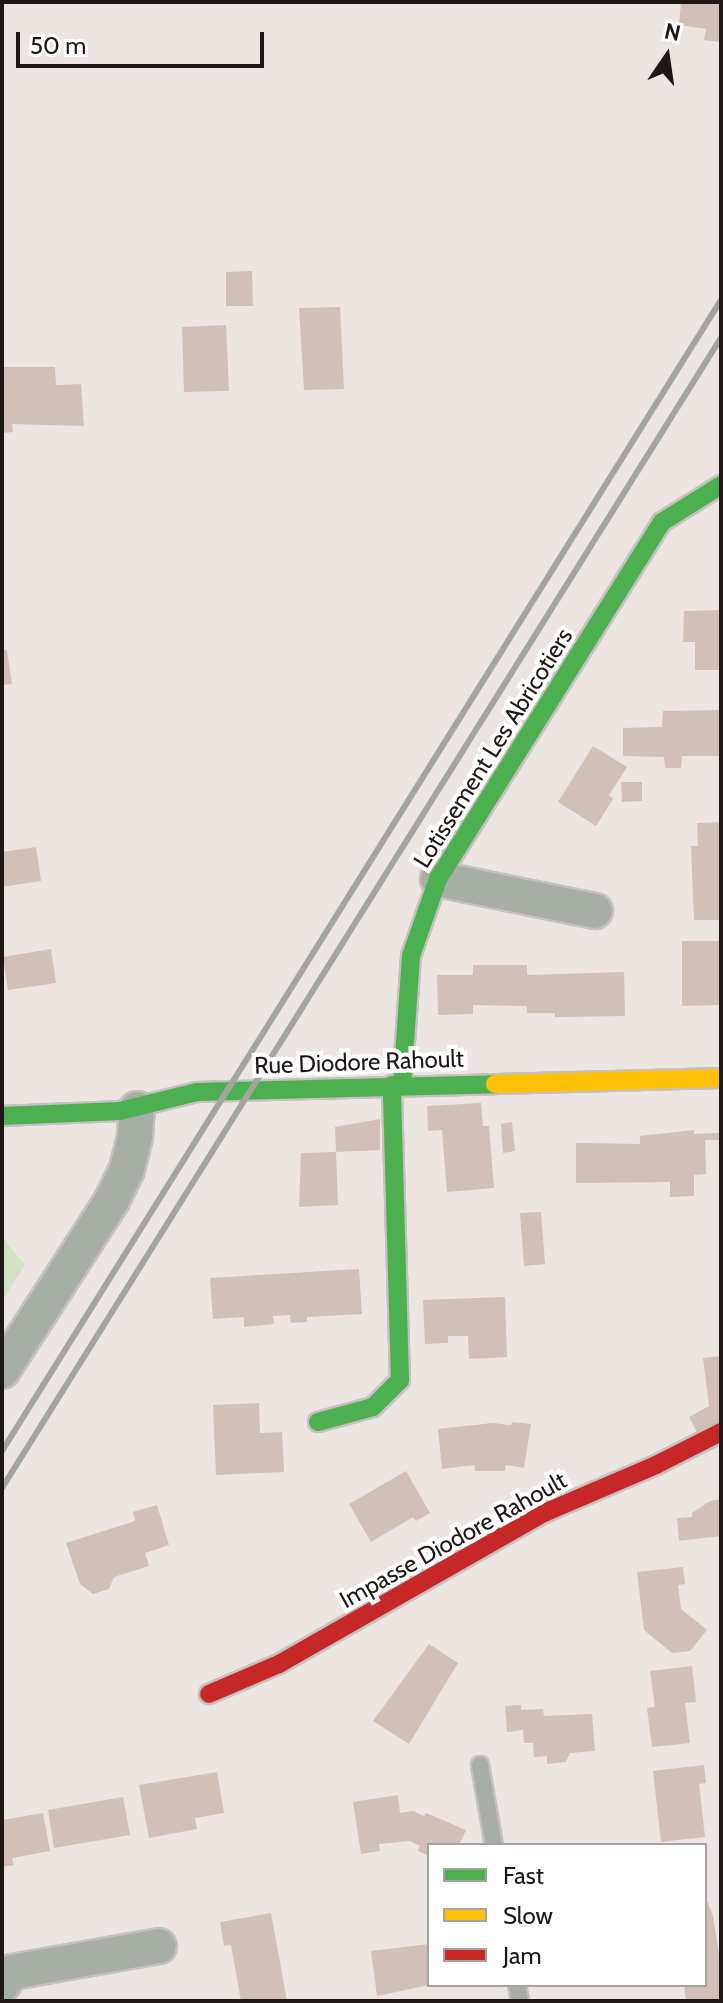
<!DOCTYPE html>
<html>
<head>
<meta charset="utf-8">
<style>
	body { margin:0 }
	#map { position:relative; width:723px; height:2003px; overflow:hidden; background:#ece5e2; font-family:Cabin,sans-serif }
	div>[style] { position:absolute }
	.green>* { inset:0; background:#d4e2c4 }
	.building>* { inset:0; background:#d0c0b9 }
	.roads { filter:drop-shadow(2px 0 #c6c1be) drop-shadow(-2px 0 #c6c1be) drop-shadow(0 2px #c6c1be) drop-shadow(0 -2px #c6c1be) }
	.lane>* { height:16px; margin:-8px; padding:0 8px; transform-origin:8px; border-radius:8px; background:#a6aea5 }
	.street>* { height:34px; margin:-17px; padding:0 17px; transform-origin:17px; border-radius:17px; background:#a6aea5 }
	.fast>* { height:18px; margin:-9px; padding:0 9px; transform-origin:9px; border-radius:9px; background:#4caf50 }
	.slow>* { height:18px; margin:-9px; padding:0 9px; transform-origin:9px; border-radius:9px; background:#ffc107 }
	.jam>* { height:18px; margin:-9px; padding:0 9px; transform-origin:9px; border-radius:9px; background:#c62828 }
	.rail>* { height:6px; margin:-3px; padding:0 3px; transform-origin:3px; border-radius:3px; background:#a4a5a0 }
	span { translate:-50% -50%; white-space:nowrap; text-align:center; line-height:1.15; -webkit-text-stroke:8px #fff; paint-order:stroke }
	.street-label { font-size:24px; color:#1d1816 }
	.frame { position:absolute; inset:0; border:4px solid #1d1816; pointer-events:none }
	.legend { position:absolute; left:427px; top:1843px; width:280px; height:144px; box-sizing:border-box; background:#fff; border:2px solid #a5a3a2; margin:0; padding:10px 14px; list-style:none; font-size:24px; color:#1d1816 }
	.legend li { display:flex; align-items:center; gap:16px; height:40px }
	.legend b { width:40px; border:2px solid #a5a3a2 }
	.north { position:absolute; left:627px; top:16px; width:80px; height:80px; -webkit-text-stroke:6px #fff; paint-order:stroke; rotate:13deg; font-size:22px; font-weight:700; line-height:32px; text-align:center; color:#1d1816 }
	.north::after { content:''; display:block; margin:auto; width:28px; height:36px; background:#1d1816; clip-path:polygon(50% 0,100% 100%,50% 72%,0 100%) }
	.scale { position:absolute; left:16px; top:32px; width:248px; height:36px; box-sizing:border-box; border:4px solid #1d1816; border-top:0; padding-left:10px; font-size:24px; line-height:28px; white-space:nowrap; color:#1d1816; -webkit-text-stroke:6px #fff; paint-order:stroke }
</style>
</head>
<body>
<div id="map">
	<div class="green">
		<div style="clip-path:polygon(2px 1237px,25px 1265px,2px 1301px)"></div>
	</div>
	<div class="building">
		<div style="clip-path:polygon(681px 2px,721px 2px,721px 42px,704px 40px,706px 29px,679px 25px)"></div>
		<div style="clip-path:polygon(252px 271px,253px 306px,226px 306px,226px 272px)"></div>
		<div style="clip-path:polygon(340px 307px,344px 389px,304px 390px,299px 308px)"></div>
		<div style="clip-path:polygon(226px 325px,229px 391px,184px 392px,182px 327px)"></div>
		<div style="clip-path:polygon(2px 367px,55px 367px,56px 385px,81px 384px,84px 426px,12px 424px,13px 432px,2px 433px)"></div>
		<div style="clip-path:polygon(721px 610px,721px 670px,695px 670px,695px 642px,683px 642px,684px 611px)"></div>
		<div style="clip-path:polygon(7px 650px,12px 684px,2px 685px,2px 651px)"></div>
		<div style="clip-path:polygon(721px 710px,721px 756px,682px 756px,681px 768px,665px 768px,664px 757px,623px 756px,623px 728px,662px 727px,663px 711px)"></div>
		<div style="clip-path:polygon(593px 746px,627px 767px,609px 795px,613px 799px,596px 826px,558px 802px)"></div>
		<div style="clip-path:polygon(621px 782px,642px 782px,642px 801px,622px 802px)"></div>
		<div style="clip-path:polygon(721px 822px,721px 920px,694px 920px,691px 846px,698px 846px,697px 823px)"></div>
		<div style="clip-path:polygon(36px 847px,41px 881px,2px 887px,2px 852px)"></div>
		<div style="clip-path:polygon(682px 941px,721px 941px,721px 1005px,682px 1006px)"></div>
		<div style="clip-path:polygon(51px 949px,56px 983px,8px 990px,3px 957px)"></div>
		<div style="clip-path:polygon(473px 965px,527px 965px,527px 975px,624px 972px,625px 1016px,555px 1017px,555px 1013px,527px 1013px,527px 1006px,473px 1005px,473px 1014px,438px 1015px,437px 975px,473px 975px)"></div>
		<div style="clip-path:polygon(481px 1103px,483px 1126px,489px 1126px,494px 1188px,447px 1192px,442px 1130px,428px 1131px,427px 1106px)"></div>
		<div style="clip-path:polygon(380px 1119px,380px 1150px,336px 1152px,335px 1127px)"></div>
		<div style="clip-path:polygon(512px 1122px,515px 1151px,503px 1153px,501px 1124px)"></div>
		<div style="clip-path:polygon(694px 1130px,694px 1134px,719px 1133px,720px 1140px,705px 1140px,706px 1174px,694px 1175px,694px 1196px,670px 1197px,670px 1182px,576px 1183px,576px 1143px,640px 1144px,640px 1136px)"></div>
		<div style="clip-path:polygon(336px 1152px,338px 1205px,299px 1207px,301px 1153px)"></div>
		<div style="clip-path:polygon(541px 1212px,545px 1264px,524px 1266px,520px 1213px)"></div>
		<div style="clip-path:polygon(359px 1269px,362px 1314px,307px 1317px,307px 1322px,291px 1323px,290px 1315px,273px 1316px,274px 1324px,244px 1327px,244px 1317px,213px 1319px,210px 1278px)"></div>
		<div style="clip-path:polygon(505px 1297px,507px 1357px,469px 1359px,468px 1336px,448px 1336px,448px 1343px,425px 1344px,423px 1300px)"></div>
		<div style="clip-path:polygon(721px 1356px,721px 1427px,699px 1436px,689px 1417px,709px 1406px,703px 1358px)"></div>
		<div style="clip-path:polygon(259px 1403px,260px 1433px,282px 1432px,284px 1472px,216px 1475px,213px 1405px)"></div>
		<div style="clip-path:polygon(512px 1422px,531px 1424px,524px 1468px,506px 1465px,505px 1471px,475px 1471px,474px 1465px,442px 1469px,438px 1429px,493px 1423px,511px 1425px)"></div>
		<div style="clip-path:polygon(406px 1471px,430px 1513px,416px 1521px,413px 1517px,371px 1542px,349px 1504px)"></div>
		<div style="clip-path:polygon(721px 1499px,721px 1536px,679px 1541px,677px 1518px,692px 1517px,692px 1513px,710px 1501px)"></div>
		<div style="clip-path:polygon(157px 1505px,169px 1545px,145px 1553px,149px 1566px,114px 1577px,109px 1589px,93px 1594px,80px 1584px,66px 1543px,135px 1521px,133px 1512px)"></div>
		<div style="clip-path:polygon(683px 1567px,685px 1584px,678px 1585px,681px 1609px,707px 1630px,690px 1651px,672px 1653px,644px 1630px,637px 1572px)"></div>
		<div style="clip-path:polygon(429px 1644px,458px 1663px,409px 1744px,373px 1721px)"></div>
		<div style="clip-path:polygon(692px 1666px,696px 1702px,685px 1703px,690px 1743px,652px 1747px,647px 1708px,655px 1707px,650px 1671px)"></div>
		<div style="clip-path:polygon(521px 1705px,521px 1710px,543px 1709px,544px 1716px,592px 1714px,595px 1751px,570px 1753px,566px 1762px,547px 1764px,547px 1756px,534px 1757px,533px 1743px,524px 1743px,523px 1730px,507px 1732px,505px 1706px)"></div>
		<div style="clip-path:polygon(704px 1765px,706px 1783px,699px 1784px,705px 1837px,661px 1842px,653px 1771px)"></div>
		<div style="clip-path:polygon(217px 1772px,224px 1813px,195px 1818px,197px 1829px,149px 1838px,139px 1785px)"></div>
		<div style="clip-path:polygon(398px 1795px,400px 1813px,413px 1811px,424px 1816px,426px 1813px,466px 1830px,459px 1845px,429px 1845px,429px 1856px,418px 1851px,420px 1846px,410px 1841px,379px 1844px,380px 1851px,361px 1854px,353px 1802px)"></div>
		<div style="clip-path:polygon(123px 1797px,130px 1835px,54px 1848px,48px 1810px)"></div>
		<div style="clip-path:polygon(43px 1813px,50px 1851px,12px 1858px,14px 1865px,2px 1867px,2px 1820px)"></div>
		<div style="clip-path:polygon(705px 1895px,713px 1916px,721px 1967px,721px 2001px,686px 2001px,684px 1985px,705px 1985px)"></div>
		<div style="clip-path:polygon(271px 1913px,287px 2001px,241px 2001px,231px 1945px,224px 1946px,220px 1922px)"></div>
		<div style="clip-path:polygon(429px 1944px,429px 1985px,377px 1996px,371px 1951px)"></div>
	</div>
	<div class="roads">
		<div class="lane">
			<div style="left:480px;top:1765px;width:81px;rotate:80.1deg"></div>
			<div style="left:517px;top:1985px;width:16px;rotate:79deg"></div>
		</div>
		<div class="street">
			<div style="left:438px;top:879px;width:160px;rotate:11.5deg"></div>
			<div style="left:2px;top:1371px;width:203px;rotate:-57.2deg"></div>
			<div style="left:112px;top:1200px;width:34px;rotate:-64deg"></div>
			<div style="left:127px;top:1169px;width:34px;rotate:-76deg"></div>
			<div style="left:135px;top:1136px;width:27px;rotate:-86deg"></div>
			<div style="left:2px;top:1985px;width:16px;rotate:-52deg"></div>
			<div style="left:12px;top:1972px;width:149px;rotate:-10deg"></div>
		</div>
		<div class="fast">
			<div style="left:402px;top:1085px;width:129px;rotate:-86deg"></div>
			<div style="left:411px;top:956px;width:82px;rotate:-70.7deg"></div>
			<div style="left:438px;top:879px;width:421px;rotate:-57.9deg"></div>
			<div style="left:662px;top:522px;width:70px;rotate:-32.1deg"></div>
			<div style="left:2px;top:1116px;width:118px;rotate:-2.4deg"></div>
			<div style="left:120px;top:1111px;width:79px;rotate:-13.9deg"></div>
			<div style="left:197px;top:1092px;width:298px;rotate:-1.5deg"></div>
			<div style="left:318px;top:1422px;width:57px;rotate:-15.3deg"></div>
			<div style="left:373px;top:1407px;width:38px;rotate:-45deg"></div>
			<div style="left:400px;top:1380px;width:295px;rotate:-91.6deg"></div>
		</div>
		<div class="slow">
			<div style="left:495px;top:1084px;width:226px;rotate:-1.5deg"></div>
		</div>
		<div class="jam">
			<div style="left:209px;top:1694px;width:76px;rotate:-23.2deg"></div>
			<div style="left:279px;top:1664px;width:305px;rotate:-29.7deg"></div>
			<div style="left:544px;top:1513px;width:122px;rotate:-23.2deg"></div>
			<div style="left:656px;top:1465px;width:73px;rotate:-26.9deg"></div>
		</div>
	</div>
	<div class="rail">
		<div style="left:2px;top:1451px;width:1357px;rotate:-58.01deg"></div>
		<div style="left:2px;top:1488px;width:1356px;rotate:-57.99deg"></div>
	</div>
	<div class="street-label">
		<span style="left:493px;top:748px;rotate:-58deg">Lotissement Les Abricotiers</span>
		<span style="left:359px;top:1062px;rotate:-2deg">Rue Diodore Rahoult</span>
		<span style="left:453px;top:1540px;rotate:-29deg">Impasse Diodore Rahoult</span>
	</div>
	<div class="frame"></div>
	<ul class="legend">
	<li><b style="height:10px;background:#4caf50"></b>Fast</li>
	<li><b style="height:10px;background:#ffc107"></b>Slow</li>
	<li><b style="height:10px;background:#c62828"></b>Jam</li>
	</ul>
	<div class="north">N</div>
	<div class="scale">50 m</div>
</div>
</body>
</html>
